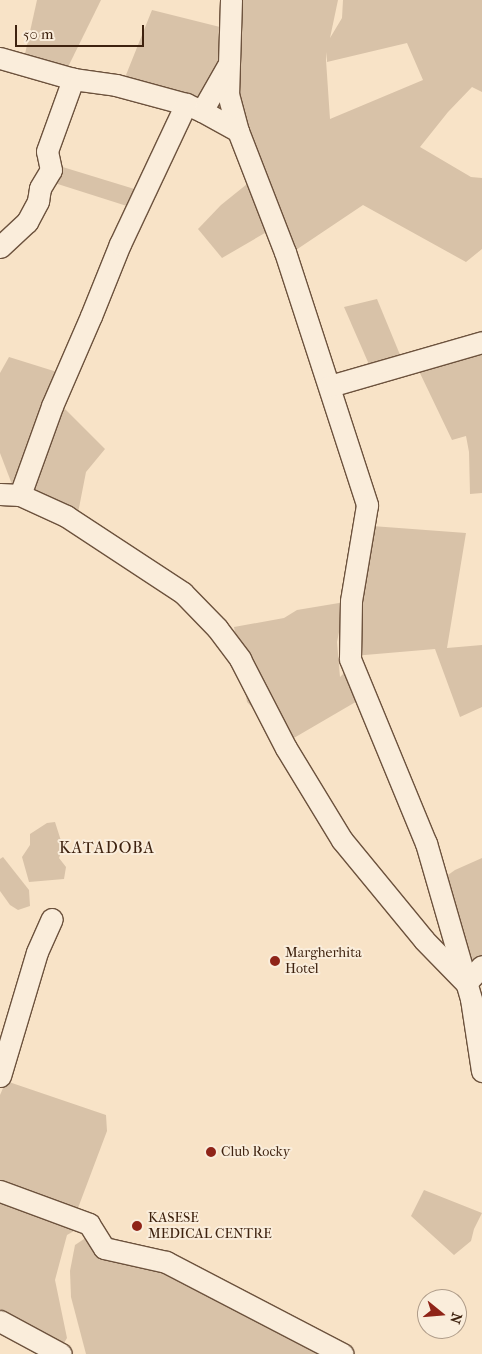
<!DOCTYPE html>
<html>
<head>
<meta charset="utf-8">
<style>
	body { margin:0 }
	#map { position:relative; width:482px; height:1354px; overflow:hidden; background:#f8e3c7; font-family:"IM FELL French Canon",serif }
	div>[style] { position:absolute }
	.green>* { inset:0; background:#d8c2a8 }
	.roads { filter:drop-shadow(1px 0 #6c523d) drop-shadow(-1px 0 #6c523d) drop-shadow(0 1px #6c523d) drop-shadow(0 -1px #6c523d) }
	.minor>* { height:21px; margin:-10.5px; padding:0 10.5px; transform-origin:10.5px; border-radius:10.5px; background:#faeddb }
	.dots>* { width:14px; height:14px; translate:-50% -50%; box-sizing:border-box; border:2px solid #faeddb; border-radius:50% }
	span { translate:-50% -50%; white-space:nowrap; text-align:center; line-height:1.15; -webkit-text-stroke:4px #faeddb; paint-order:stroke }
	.poi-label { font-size:14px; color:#3e220f }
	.left { translate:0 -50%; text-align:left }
	.quarter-label { font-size:16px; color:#3e220f; letter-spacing:1px }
	.north { position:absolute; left:417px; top:1289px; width:50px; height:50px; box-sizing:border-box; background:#faeddb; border:1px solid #af9c89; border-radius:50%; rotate:107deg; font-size:14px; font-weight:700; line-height:20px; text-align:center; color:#3e220f }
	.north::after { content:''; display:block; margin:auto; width:18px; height:22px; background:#8f2418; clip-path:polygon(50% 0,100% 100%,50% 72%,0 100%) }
	.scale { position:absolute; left:15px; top:25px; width:129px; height:22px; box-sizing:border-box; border:2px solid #3e220f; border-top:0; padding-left:6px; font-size:15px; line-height:18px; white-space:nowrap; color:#3e220f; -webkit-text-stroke:4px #faeddb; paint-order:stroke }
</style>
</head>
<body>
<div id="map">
	<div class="green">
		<div style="clip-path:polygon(37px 0,101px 0,68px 67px,25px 54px)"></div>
		<div style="clip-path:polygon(evenodd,236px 0,338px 0,330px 38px,342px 18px,343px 0,482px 0,482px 92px,472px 87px,448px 112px,420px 147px,471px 177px,482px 178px,482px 249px,466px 262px,363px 205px,290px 254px,254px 142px,232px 101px,236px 0,407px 43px,423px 80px,330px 119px,326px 60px,327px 52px,327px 62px,407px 43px)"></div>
		<div style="clip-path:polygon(152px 10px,224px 28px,233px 122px,124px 80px)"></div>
		<div style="clip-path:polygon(43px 161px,154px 195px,130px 207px,42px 179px)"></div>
		<div style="clip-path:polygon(252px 180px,270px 230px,222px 258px,198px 229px,221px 205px)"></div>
		<div style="clip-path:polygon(377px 299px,403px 362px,371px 369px,344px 307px)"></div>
		<div style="clip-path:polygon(482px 348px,482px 493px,470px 494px,469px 452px,466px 436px,452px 440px,418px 369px)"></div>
		<div style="clip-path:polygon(9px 357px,57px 372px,13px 487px,0 453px,0 373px)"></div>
		<div style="clip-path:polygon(57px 401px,105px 449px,86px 472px,77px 518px,26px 493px)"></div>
		<div style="clip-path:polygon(372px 526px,466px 533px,447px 648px,482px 645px,482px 707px,460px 717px,435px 649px,353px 656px)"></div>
		<div style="clip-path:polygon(345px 602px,337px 642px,340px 677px,345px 672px,359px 700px,287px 742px,247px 702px,234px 627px,284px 618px,297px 610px)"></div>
		<div style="clip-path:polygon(55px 822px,63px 847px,59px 858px,66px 867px,64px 879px,29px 882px,22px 857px,30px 845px,30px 834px,47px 823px)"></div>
		<div style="clip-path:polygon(3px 857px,29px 890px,30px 906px,18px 910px,10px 905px,0 891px,0 859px)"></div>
		<div style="clip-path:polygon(482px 858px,482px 959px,467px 974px,441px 880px,455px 870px)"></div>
		<div style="clip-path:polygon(6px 1081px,106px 1115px,107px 1131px,78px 1208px,98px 1217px,67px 1235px,55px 1280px,67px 1338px,64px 1343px,52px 1341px,0 1309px,0 1095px)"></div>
		<div style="clip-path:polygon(424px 1190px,482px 1213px,474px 1229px,471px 1241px,454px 1255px,411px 1216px)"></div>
		<div style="clip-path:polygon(93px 1233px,114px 1238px,332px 1354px,86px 1354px,71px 1297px,70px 1271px,75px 1245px)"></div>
	</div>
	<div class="roads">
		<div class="minor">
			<div style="left:231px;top:0;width:94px;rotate:91.8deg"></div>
			<div style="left:228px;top:94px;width:38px;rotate:75deg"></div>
			<div style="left:0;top:58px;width:76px;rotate:16deg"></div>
			<div style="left:73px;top:79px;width:43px;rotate:7.9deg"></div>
			<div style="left:116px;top:85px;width:73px;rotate:15.2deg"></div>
			<div style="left:186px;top:104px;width:17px;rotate:24deg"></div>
			<div style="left:202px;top:111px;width:41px;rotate:29.1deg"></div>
			<div style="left:238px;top:131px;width:130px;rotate:68.8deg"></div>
			<div style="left:285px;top:252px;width:266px;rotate:72deg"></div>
			<div style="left:367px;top:505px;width:97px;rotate:99.5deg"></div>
			<div style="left:351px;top:601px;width:58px;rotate:91deg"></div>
			<div style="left:350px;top:659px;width:199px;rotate:67.6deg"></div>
			<div style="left:426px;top:843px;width:162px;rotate:73.9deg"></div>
			<div style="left:471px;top:999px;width:73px;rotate:81.3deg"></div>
			<div style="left:202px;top:111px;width:51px;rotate:-60.4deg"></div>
			<div style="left:0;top:247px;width:37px;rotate:-43deg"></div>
			<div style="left:27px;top:222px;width:24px;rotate:-62deg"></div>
			<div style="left:38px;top:201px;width:13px;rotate:-81deg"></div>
			<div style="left:40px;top:188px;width:21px;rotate:-59deg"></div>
			<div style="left:51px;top:170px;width:19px;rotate:-102deg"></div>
			<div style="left:47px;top:151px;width:77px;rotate:-70.1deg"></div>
			<div style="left:330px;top:386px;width:158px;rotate:-16.1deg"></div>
			<div style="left:0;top:494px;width:20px;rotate:3deg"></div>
			<div style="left:20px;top:495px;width:51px;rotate:24.5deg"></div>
			<div style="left:66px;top:516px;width:140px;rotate:33.3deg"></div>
			<div style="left:183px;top:593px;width:49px;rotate:45.8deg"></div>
			<div style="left:217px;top:628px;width:39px;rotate:53deg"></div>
			<div style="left:240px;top:659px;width:100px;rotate:62.7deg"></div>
			<div style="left:286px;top:748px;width:108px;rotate:58.7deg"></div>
			<div style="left:342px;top:840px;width:129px;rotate:50.6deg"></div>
			<div style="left:424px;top:940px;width:60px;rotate:45.7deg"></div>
			<div style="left:466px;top:983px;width:23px;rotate:-47deg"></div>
			<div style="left:20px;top:495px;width:95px;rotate:-70.2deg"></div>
			<div style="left:52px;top:406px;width:98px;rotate:-66.6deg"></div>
			<div style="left:91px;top:316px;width:78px;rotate:-68.1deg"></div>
			<div style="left:120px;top:244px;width:155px;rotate:-64.8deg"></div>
			<div style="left:0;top:1076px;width:129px;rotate:-73.4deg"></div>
			<div style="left:37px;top:952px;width:36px;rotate:-66deg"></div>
			<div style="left:0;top:1191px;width:95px;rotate:20.3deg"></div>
			<div style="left:89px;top:1224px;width:28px;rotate:58deg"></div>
			<div style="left:104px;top:1248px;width:64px;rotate:12.7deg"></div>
			<div style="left:166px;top:1262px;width:199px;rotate:27.5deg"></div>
			<div style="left:0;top:1321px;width:69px;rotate:28.4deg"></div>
		</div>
	</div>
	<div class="dots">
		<div style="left:275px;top:961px;background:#8f2418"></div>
		<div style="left:211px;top:1152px;background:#8f2418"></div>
		<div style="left:137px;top:1226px;background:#8f2418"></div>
	</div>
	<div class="poi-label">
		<span class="left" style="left:285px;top:961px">Margherhita<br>Hotel</span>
		<span class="left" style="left:221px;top:1152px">Club Rocky</span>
		<span class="left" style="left:148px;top:1226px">KASESE<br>MEDICAL CENTRE</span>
	</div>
	<div class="quarter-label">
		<span style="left:107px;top:848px">KATADOBA</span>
	</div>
	<div class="north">N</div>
	<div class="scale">50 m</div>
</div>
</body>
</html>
